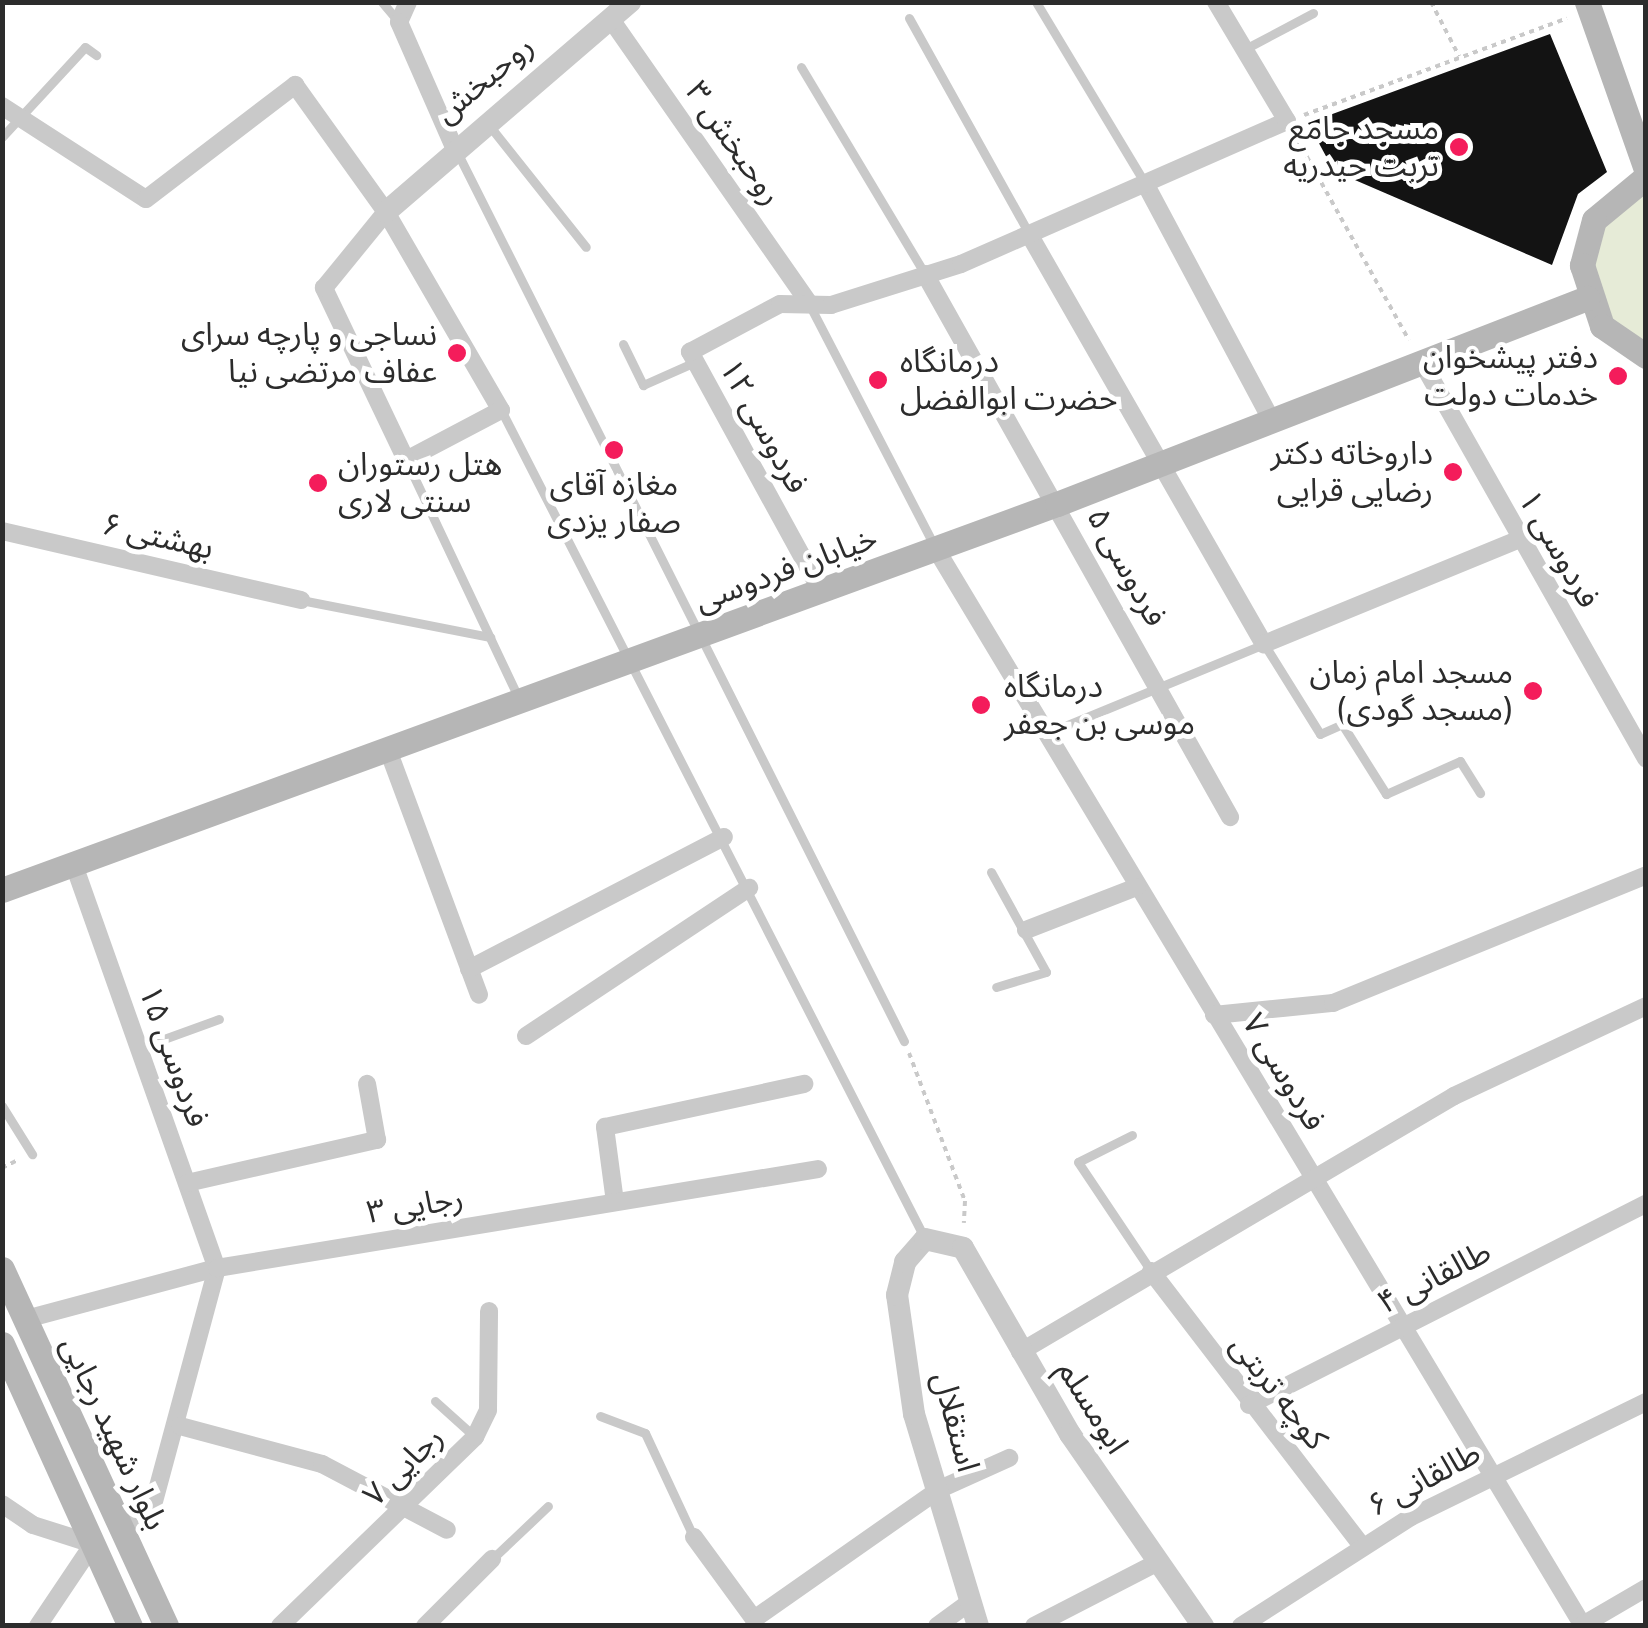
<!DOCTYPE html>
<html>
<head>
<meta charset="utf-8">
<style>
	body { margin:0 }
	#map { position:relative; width:1648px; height:1628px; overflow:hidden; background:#fff; font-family:Cabin,"Noto Sans Arabic",sans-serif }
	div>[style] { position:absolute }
	.green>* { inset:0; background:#e6ebd7 }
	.building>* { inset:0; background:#131313 }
	.path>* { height:4px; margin-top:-2px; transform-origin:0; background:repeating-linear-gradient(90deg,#c9c9c9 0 5px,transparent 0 10px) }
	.service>* { height:9px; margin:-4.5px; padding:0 4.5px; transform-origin:4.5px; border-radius:4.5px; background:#c9c9c9 }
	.minor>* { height:18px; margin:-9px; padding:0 9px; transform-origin:9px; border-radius:9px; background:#c9c9c9 }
	.tertiary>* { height:22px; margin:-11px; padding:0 11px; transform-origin:11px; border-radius:11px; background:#c9c9c9 }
	.secondary>* { height:25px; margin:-12.5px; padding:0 12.5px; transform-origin:12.5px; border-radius:12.5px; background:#b6b6b6 }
	.dots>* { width:28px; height:28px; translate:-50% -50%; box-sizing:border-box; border:5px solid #fff; border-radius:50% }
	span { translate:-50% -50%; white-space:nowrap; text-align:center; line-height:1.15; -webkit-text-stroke:10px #fff; paint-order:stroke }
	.street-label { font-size:32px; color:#2c2c2c }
	.poi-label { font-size:32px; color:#2c2c2c }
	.right { translate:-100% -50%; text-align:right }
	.left { translate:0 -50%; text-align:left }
	.frame { position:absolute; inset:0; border:5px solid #2c2c2c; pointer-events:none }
</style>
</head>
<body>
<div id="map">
	<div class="green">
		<div style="clip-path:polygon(1645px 189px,1645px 347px,1608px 321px,1590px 254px,1603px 220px)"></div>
	</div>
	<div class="building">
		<div style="clip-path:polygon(1550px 34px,1607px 172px,1578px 194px,1552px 265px,1334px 171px,1308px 123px)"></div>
	</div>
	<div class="path">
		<div style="left:1431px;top:2px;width:61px;rotate:62.6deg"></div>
		<div style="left:1304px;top:115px;width:280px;rotate:-20.2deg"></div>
		<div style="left:1297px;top:139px;width:230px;rotate:60.9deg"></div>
		<div style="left:909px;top:1053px;width:158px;rotate:69.3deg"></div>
		<div style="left:965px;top:1201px;width:22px;rotate:93deg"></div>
		<div style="left:2px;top:1168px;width:16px;rotate:-27deg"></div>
	</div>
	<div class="service">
		<div style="left:382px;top:2px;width:26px;rotate:50deg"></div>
		<div style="left:1036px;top:2px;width:214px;rotate:59deg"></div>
		<div style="left:909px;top:18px;width:247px;rotate:60.9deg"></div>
		<div style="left:1245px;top:49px;width:77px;rotate:-27.9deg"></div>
		<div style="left:801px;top:67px;width:241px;rotate:59.1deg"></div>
		<div style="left:488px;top:124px;width:157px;rotate:51.5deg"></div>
		<div style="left:2px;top:137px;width:122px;rotate:-47.3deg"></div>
		<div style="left:85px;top:47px;width:14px;rotate:36deg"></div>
		<div style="left:458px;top:154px;width:993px;rotate:63.31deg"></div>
		<div style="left:810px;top:306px;width:269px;rotate:62.6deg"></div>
		<div style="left:623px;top:344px;width:46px;rotate:64deg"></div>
		<div style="left:643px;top:385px;width:57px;rotate:-23.9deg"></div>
		<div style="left:501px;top:410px;width:931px;rotate:62.91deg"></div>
		<div style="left:406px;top:460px;width:262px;rotate:64.7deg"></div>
		<div style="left:301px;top:600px;width:193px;rotate:11.1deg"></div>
		<div style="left:1048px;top:733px;width:234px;rotate:-22.4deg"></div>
		<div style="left:1264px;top:644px;width:106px;rotate:58.1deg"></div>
		<div style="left:1320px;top:734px;width:24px;rotate:-24deg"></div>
		<div style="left:1342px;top:724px;width:83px;rotate:57.8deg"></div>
		<div style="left:1386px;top:794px;width:81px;rotate:-24deg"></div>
		<div style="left:1460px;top:761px;width:38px;rotate:58deg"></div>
		<div style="left:991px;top:872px;width:114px;rotate:61.2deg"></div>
		<div style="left:1046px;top:972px;width:52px;rotate:163.3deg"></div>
		<div style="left:139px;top:1048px;width:85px;rotate:-19.9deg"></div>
		<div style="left:2px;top:1106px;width:57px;rotate:58deg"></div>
		<div style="left:1132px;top:1135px;width:60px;rotate:153.4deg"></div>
		<div style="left:1078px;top:1162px;width:131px;rotate:56.2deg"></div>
		<div style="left:435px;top:1401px;width:54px;rotate:42deg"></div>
		<div style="left:600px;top:1416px;width:48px;rotate:20.7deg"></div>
		<div style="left:645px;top:1433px;width:114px;rotate:65deg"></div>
		<div style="left:492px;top:1559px;width:77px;rotate:-43.4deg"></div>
	</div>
	<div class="minor">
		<div style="left:408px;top:2px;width:22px;rotate:114deg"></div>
		<div style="left:399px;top:22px;width:137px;rotate:66.3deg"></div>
		<div style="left:610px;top:18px;width:348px;rotate:55.1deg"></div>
		<div style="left:2px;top:106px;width:171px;rotate:32.9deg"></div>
		<div style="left:146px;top:199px;width:188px;rotate:-37.4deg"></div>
		<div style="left:295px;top:85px;width:156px;rotate:54.4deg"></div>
		<div style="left:386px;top:212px;width:229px;rotate:59.9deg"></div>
		<div style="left:501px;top:410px;width:107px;rotate:152.2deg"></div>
		<div style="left:406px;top:460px;width:191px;rotate:-115.5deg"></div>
		<div style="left:324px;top:288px;width:98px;rotate:-50.8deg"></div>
		<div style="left:1147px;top:187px;width:268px;rotate:61.9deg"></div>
		<div style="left:1029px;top:234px;width:473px;rotate:60.2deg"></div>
		<div style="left:1264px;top:644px;width:274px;rotate:-22.3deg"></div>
		<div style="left:925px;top:274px;width:623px;rotate:60.68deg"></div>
		<div style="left:1424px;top:366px;width:451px;rotate:60.5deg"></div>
		<div style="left:2px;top:531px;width:307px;rotate:13deg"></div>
		<div style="left:936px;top:549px;width:1256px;rotate:59deg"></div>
		<div style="left:821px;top:591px;width:273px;rotate:-118.7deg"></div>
		<div style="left:690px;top:352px;width:102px;rotate:-28.1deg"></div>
		<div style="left:780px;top:304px;width:51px;rotate:1.1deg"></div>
		<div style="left:831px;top:305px;width:136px;rotate:-17.5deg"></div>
		<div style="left:961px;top:264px;width:356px;rotate:-23.7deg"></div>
		<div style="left:1287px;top:121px;width:139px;rotate:-120.8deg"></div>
		<div style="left:388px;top:750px;width:261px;rotate:69.6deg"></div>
		<div style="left:74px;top:865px;width:428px;rotate:70.5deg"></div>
		<div style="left:217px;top:1268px;width:242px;rotate:105.1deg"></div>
		<div style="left:154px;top:1502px;width:41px;rotate:138.9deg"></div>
		<div style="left:1026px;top:930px;width:119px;rotate:-21.2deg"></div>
		<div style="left:469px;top:969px;width:287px;rotate:-27.4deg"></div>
		<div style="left:1214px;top:1015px;width:120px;rotate:-5.8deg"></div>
		<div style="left:1333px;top:1003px;width:338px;rotate:-22.2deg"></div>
		<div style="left:526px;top:1036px;width:268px;rotate:-33.6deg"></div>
		<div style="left:187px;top:1183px;width:195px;rotate:-12.8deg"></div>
		<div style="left:377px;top:1140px;width:57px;rotate:-100.1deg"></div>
		<div style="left:615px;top:1202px;width:76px;rotate:-97.6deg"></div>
		<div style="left:605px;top:1127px;width:204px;rotate:-12.2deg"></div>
		<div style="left:1151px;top:1271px;width:347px;rotate:52.5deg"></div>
		<div style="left:26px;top:1319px;width:198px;rotate:-15deg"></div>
		<div style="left:217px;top:1268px;width:609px;rotate:-9.35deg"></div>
		<div style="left:1020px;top:1352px;width:504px;rotate:-30.53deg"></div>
		<div style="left:1454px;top:1096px;width:212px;rotate:-25.1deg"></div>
		<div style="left:1249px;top:1405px;width:445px;rotate:-26.9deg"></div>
		<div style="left:180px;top:1426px;width:147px;rotate:15deg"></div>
		<div style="left:322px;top:1464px;width:141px;rotate:27.8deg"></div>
		<div style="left:2px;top:1504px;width:37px;rotate:34deg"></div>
		<div style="left:33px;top:1525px;width:63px;rotate:17.6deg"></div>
		<div style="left:93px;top:1544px;width:99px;rotate:123.9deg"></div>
		<div style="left:694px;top:1537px;width:102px;rotate:53.8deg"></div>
		<div style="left:754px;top:1619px;width:227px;rotate:-35deg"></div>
		<div style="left:940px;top:1489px;width:76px;rotate:-24.2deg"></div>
		<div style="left:280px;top:1626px;width:272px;rotate:-44.1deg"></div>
		<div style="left:475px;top:1437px;width:30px;rotate:-64deg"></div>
		<div style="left:488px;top:1410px;width:99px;rotate:-89.4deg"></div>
		<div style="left:425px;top:1626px;width:95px;rotate:-45deg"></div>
		<div style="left:937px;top:1626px;width:41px;rotate:-36deg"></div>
		<div style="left:1034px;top:1626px;width:137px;rotate:-27.3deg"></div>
		<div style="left:1241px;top:1626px;width:202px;rotate:-32.7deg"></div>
		<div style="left:1411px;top:1517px;width:262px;rotate:-26.1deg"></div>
		<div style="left:1581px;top:1626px;width:75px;rotate:-30.3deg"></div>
	</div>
	<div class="tertiary">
		<div style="left:386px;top:212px;width:322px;rotate:-40.7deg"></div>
		<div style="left:978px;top:1626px;width:221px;rotate:-106.8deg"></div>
		<div style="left:914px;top:1414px;width:120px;rotate:-98.1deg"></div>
		<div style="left:897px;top:1295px;width:34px;rotate:-76deg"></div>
		<div style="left:905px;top:1262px;width:30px;rotate:-49deg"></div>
		<div style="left:925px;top:1239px;width:39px;rotate:13deg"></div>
		<div style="left:963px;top:1248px;width:215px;rotate:60.1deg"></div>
		<div style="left:1070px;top:1434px;width:234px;rotate:55.3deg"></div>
	</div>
	<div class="secondary">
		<div style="left:1587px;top:2px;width:178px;rotate:70.6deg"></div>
		<div style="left:1646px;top:177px;width:67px;rotate:140.4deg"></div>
		<div style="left:1594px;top:220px;width:47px;rotate:104.9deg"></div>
		<div style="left:1582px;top:265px;width:64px;rotate:71.8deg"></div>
		<div style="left:1602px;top:326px;width:53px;rotate:34.3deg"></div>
		<div style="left:2px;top:890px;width:1123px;rotate:-20.1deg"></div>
		<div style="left:1057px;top:504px;width:569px;rotate:-21.24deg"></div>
		<div style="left:2px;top:1269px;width:393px;rotate:65.3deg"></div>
		<div style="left:2px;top:1344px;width:310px;rotate:65.6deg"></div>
	</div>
	<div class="dots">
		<div style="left:1459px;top:147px;background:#f41c5b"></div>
		<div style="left:457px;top:353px;background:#f41c5b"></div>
		<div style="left:1618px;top:376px;background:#f41c5b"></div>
		<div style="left:878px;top:380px;background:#f41c5b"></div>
		<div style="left:614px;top:450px;background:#f41c5b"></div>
		<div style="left:1453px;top:472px;background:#f41c5b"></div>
		<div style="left:318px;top:483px;background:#f41c5b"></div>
		<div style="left:1533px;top:691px;background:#f41c5b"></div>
		<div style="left:981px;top:705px;background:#f41c5b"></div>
	</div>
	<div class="street-label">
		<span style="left:484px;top:79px;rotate:-40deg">روحبخش</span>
		<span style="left:734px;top:143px;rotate:55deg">روحبخش ۳</span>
		<span style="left:764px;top:426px;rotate:61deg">فردوسی ۱۲</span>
		<span style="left:158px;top:536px;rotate:13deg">بهشتی ۶</span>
		<span style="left:1559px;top:549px;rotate:60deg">فردوسی ۱</span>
		<span style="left:1127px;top:567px;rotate:61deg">فردوسی ۵</span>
		<span style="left:786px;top:569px;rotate:-20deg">خیابان فردوسی</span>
		<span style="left:174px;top:1056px;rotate:70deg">فردوسی ۱۵</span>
		<span style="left:1284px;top:1072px;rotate:59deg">فردوسی ۷</span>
		<span style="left:415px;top:1205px;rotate:-9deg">رجایی ۳</span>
		<span style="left:1434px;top:1277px;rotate:-27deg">طالقانی ۴</span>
		<span style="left:1279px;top:1392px;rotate:52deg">کوچه تربتی</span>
		<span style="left:1093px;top:1407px;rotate:58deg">ابومسلم</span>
		<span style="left:956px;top:1422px;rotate:75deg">استقلال</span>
		<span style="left:114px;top:1433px;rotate:65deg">بلوار شهید رجایی</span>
		<span style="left:403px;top:1466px;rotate:-45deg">رجایی ۷</span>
		<span style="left:1424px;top:1479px;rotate:-28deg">طالقانی ۶</span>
	</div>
	<div class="poi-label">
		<span class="right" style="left:1439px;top:147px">مسجد جامع<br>تربت حیدریه</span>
		<span class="right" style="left:437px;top:353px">نساجی و پارچه سرای<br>عفاف مرتضی نیا</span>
		<span class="right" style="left:1598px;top:376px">دفتر پیشخوان<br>خدمات دولت</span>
		<span class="left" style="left:900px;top:380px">درمانگاه<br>حضرت ابوالفضل</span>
		<span class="right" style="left:1433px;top:472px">داروخاته دکتر<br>رضایی قرایی</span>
		<span class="left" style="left:338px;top:483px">هتل رستوران<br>سنتی لاری</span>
		<span style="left:614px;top:503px">مغازه آقای<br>صفار یزدی</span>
		<span class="right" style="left:1513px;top:691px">مسجد امام زمان<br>(مسجد گودی)</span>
		<span class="left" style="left:1004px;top:705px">درمانگاه<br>موسی بن جعفر</span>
	</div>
	<div class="frame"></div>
</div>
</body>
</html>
